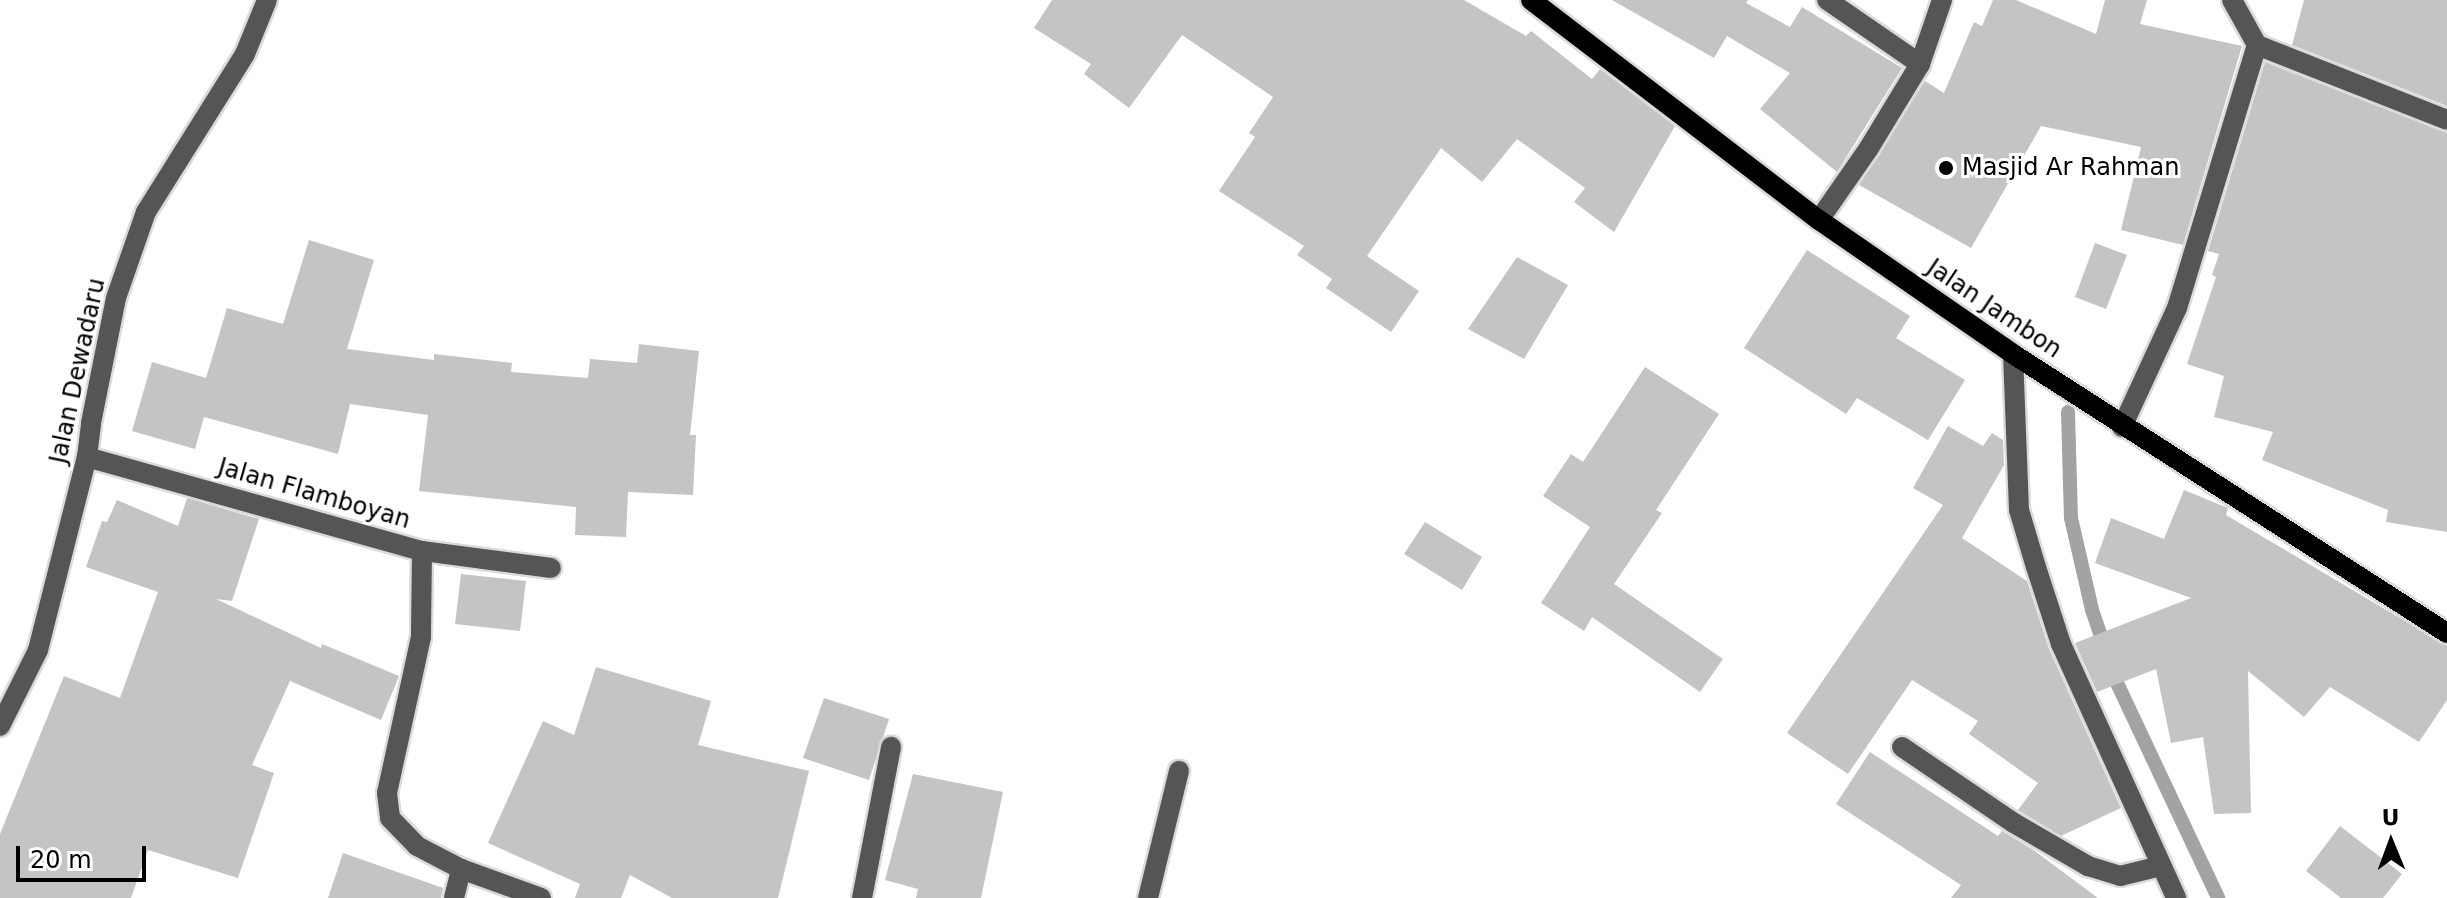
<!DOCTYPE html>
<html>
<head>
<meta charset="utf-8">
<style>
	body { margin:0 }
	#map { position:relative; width:2447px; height:898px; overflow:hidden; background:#fff; font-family:"DejaVu Sans",sans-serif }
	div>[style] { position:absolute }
	.stream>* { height:14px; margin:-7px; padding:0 7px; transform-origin:7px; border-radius:7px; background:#a3a3a3 }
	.building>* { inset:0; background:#c4c4c4 }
	.roads { filter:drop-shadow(2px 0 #dbdbdb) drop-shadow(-2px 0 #dbdbdb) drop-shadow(0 2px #dbdbdb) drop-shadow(0 -2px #dbdbdb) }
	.minor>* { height:20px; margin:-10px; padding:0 10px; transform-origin:10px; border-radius:10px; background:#555 }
	.major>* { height:20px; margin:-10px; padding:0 10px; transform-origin:10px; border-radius:10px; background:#000 }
	.dots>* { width:22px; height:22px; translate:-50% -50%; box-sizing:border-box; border:4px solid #fff; border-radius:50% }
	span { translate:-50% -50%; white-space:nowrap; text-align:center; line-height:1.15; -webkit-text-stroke:6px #fff; paint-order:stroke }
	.poi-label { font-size:24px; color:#000 }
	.left { translate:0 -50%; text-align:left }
	.street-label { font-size:24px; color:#000 }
	.north { position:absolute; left:2351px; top:802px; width:80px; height:80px; -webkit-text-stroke:6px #fff; paint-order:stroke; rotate:359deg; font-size:22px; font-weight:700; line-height:32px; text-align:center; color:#000 }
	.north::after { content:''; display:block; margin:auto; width:28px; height:36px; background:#000; clip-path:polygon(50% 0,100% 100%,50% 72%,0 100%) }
	.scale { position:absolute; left:16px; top:846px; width:130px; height:36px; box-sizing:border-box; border:4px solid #000; border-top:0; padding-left:10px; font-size:24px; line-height:28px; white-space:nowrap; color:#000; -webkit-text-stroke:6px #fff; paint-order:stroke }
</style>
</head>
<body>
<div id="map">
	<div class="stream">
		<div style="left:2068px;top:412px;width:106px;rotate:88.4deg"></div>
		<div style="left:2071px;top:518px;width:94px;rotate:77.1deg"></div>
		<div style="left:2092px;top:610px;width:77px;rotate:71.1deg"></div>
		<div style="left:2117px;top:683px;width:238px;rotate:64.8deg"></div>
	</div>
	<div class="building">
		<div style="clip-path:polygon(1052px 0,1464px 0,1526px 36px,1531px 31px,1592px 79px,1600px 69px,1675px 126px,1614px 232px,1574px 202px,1585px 188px,1517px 139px,1482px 182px,1441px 148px,1367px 256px,1419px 291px,1391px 332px,1326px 288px,1332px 279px,1297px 255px,1304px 246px,1219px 191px,1255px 137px,1249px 133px,1273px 97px,1182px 35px,1129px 108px,1084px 74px,1091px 64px,1034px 28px)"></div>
		<div style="clip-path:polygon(1612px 0,1748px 0,1746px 3px,1790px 27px,1802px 7px,1902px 68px,1837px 172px,1760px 109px,1790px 73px,1727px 36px,1714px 58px)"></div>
		<div style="clip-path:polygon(1993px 0,2016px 0,2096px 34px,2105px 0,2147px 0,2140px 24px,2242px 46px,2183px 245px,2121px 230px,2141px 147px,2041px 126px,1971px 248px,1859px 185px,1925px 81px,1944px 93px,1974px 22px,1982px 26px)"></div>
		<div style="clip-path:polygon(2304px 0,2447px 0,2447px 106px,2292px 45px)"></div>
		<div style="clip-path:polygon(2265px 62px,2447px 133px,2447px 532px,2386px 522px,2388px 510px,2262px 460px,2273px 432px,2214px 417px,2224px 376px,2187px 364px,2216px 277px,2212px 275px,2219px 254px,2208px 251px)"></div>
		<div style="clip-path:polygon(309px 240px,374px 260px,347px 349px,434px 360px,434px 354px,512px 363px,511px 372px,588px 378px,590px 359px,637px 363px,639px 344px,699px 351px,690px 435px,696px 435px,693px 495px,628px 492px,626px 537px,575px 535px,576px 507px,419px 491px,428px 415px,350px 404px,338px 454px,204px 417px,195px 449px,132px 431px,152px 362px,206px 378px,227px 308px,283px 324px)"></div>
		<div style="clip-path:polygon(2095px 243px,2127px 255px,2106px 309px,2075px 297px)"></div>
		<div style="clip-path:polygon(1807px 250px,1910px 316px,1896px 338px,1965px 380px,1928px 440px,1857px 398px,1846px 414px,1744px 348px)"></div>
		<div style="clip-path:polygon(1517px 257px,1568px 285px,1524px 359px,1468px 329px)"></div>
		<div style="clip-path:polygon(1645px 367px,1719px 414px,1656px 510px,1662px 513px,1614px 584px,1723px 659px,1700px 692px,1592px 617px,1584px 631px,1541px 603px,1590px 527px,1543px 496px,1571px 454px,1583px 462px)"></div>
		<div style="clip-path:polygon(1948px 426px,1983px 446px,1992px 433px,2003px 440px,2004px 465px,1962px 538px,2027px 581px,2049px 649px,2121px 808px,2061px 836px,2018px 810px,2038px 783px,1969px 734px,1978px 721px,1912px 680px,1848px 774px,1787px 733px,1943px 505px,1913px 488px)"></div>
		<div style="clip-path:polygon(2184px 490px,2228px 508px,2226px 515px,2447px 646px,2447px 700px,2419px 742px,2330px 687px,2304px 717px,2248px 671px,2251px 813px,2214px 814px,2203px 737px,2171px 743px,2156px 669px,2097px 692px,2075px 643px,2191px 598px,2095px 563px,2111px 518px,2164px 539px)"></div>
		<div style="clip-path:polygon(187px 498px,259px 519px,232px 601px,216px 599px,321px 648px,322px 644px,399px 676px,381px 720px,290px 681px,252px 765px,274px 773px,238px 878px,148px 850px,131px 898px,0 898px,0 834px,64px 676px,120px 698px,158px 592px,86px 567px,102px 521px,107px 522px,117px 500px,178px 526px)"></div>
		<div style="clip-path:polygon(1425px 522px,1482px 557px,1462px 590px,1404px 554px)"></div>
		<div style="clip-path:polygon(461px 574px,526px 581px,520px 631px,455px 624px)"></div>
		<div style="clip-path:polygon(596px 667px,711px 701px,698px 745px,809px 771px,778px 898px,672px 898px,630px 875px,621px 898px,575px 898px,580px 884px,488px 843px,543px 721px,574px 735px)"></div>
		<div style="clip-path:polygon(824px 698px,889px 719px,869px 780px,803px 758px)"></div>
		<div style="clip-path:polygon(1870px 752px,1998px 836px,2002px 831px,2032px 849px,2098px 898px,1951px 898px,1961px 885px,1836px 804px)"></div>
		<div style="clip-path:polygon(913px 774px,1003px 792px,981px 898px,916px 898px,918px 889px,885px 880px)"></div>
		<div style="clip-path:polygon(2340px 826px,2402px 874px,2383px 898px,2341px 898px,2306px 871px)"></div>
		<div style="clip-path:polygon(343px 853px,443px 888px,441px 898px,328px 898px)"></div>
	</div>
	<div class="roads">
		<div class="minor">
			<div style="left:1827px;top:0;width:113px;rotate:34.5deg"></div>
			<div style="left:2257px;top:45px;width:204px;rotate:21.5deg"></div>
			<div style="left:1819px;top:220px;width:88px;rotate:-55.2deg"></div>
			<div style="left:1869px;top:148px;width:98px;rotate:-58.7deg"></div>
			<div style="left:1920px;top:64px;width:68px;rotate:-71deg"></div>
			<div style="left:2013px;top:354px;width:156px;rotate:87.8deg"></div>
			<div style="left:2019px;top:510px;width:59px;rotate:73.4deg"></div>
			<div style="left:2036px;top:567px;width:81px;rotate:72deg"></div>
			<div style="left:2061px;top:644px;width:279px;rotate:65.6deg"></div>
			<div style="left:2122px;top:427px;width:131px;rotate:-65.2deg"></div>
			<div style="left:2177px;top:308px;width:275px;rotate:-73.1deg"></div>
			<div style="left:2257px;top:45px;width:51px;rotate:-119.1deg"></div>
			<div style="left:87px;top:457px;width:348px;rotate:15.7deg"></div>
			<div style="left:422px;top:551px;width:86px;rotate:90.7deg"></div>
			<div style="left:421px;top:637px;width:160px;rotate:102.3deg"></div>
			<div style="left:387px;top:793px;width:25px;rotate:83deg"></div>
			<div style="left:390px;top:818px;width:39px;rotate:46deg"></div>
			<div style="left:417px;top:846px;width:50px;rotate:27.6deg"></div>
			<div style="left:461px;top:869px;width:85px;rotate:19.9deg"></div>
			<div style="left:422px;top:551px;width:130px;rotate:7.5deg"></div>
			<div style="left:0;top:726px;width:85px;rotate:-63.4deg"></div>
			<div style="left:38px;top:650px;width:199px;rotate:-75.8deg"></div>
			<div style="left:87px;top:457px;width:34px;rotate:-83deg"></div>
			<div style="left:91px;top:423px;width:127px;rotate:-78.7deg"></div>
			<div style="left:116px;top:298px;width:91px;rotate:-70.8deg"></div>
			<div style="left:146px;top:212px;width:186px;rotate:-57.9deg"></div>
			<div style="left:245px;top:54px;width:58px;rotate:-67.8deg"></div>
			<div style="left:1902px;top:747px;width:135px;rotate:34.2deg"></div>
			<div style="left:2014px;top:823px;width:86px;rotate:30.2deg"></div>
			<div style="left:2088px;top:866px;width:34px;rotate:17deg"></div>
			<div style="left:2120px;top:876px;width:42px;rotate:-13.7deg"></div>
			<div style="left:454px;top:898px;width:30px;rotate:-76deg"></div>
			<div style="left:862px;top:898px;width:154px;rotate:-79.1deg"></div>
			<div style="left:1148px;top:898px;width:131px;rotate:-76.3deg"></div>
		</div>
		<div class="major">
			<div style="left:1531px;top:0;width:362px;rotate:37.4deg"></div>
			<div style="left:1819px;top:220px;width:236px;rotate:34.6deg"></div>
			<div style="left:2013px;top:354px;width:516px;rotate:32.74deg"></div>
		</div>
	</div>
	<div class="dots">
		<div style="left:1946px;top:168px;background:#000"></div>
	</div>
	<div class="poi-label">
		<span class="left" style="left:1962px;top:168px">Masjid Ar Rahman</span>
	</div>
	<div class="street-label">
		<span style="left:1994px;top:309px;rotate:34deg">Jalan Jambon</span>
		<span style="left:78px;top:371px;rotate:-78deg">Jalan Dewadaru</span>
		<span style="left:314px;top:494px;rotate:16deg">Jalan Flamboyan</span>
	</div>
	<div class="north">U</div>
	<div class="scale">20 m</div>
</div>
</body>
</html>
